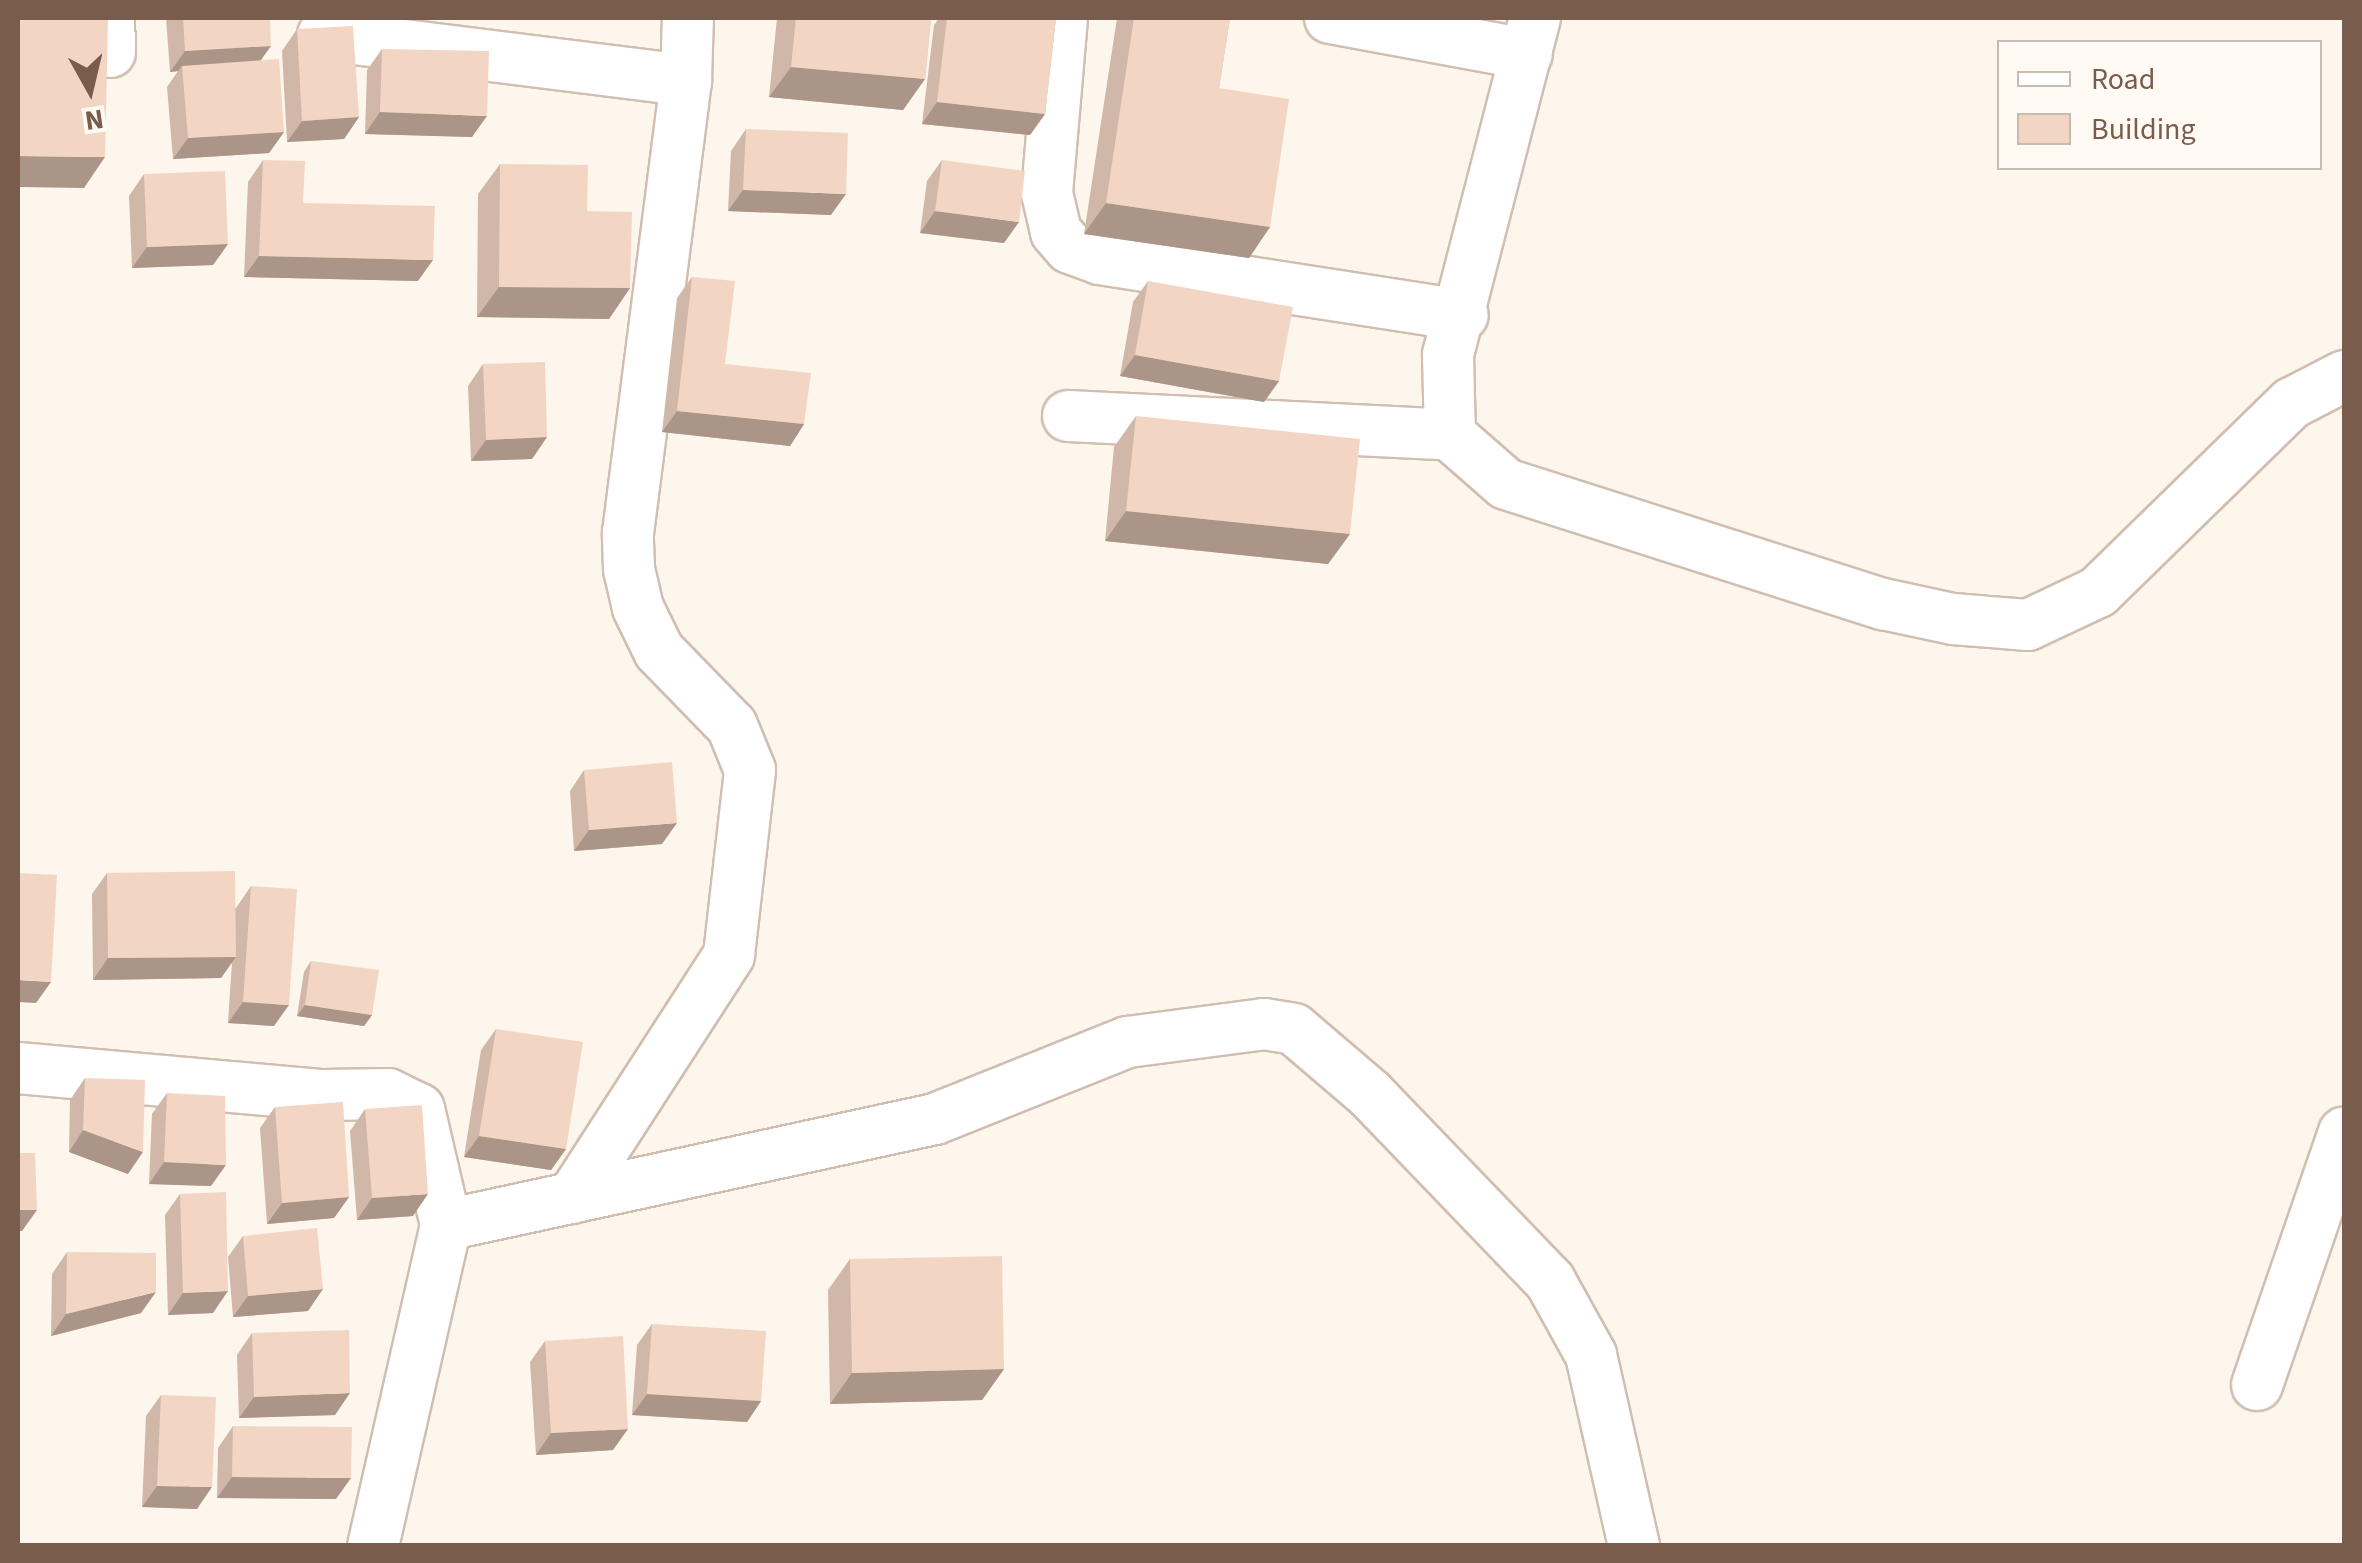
<!DOCTYPE html>
<html>
<head>
<meta charset="utf-8">
<style>
	body { margin:0 }
	#map { position:relative; width:2362px; height:1563px; overflow:hidden; background:#fdf6ec; font-family:"Source Sans 3",sans-serif }
	div>[style] { position:absolute }
	.roads { filter:drop-shadow(2px 0 #d1beb0) drop-shadow(-2px 0 #d1beb0) drop-shadow(0 2px #d1beb0) drop-shadow(0 -2px #d1beb0) }
	.street>* { height:50px; margin:-25px; padding:0 25px; transform-origin:25px; border-radius:25px; background:#fff }
	.wall>* { inset:0; background:#d1b7a8 }
	.shaded-wall>* { inset:0; background:#aa9588 }
	.building>* { inset:0; background:#f3d5c3 }
	span { translate:-50% -50%; white-space:nowrap; text-align:center; line-height:1.15; -webkit-text-stroke:8px #fffaf3; paint-order:stroke }
	.frame { position:absolute; inset:0; border:20px solid #7a5c4d; pointer-events:none }
	.legend { position:absolute; left:1997px; top:40px; width:325px; height:130px; box-sizing:border-box; background:#fffaf3; border:2px solid #cabbb1; margin:0; padding:12px 18px; list-style:none; font-size:30px; color:#7a5c4d }
	.legend li { display:flex; align-items:center; gap:20px; height:50px }
	.legend b { width:50px; border:2px solid #cabbb1 }
	.north { position:absolute; left:40px; top:40px; width:100px; height:100px; -webkit-text-stroke:8px #fffaf3; paint-order:stroke; rotate:172deg; font-size:28px; font-weight:700; line-height:40px; text-align:center; color:#7a5c4d }
	.north::after { content:''; display:block; margin:auto; width:35px; height:45px; background:#7a5c4d; clip-path:polygon(50% 0,100% 100%,50% 72%,0 100%) }
</style>
</head>
<body>
<div id="map">
	<div class="roads">
		<div class="street">
			<div style="left:109px;top:18px;width:34px;rotate:88deg"></div>
			<div style="left:1062px;top:18px;width:176px;rotate:94.9deg"></div>
			<div style="left:1047px;top:193px;width:40px;rotate:77deg"></div>
			<div style="left:1056px;top:232px;width:21px;rotate:49deg"></div>
			<div style="left:1070px;top:248px;width:32px;rotate:20deg"></div>
			<div style="left:1100px;top:259px;width:367px;rotate:8.8deg"></div>
			<div style="left:1330px;top:18px;width:200px;rotate:10.4deg"></div>
			<div style="left:1535px;top:18px;width:348px;rotate:104.5deg"></div>
			<div style="left:1448px;top:355px;width:80px;rotate:88.6deg"></div>
			<div style="left:1450px;top:435px;width:74px;rotate:41.2deg"></div>
			<div style="left:1506px;top:484px;width:396px;rotate:17.7deg"></div>
			<div style="left:1883px;top:604px;width:72px;rotate:12.1deg"></div>
			<div style="left:1953px;top:619px;width:75px;rotate:4.6deg"></div>
			<div style="left:2028px;top:625px;width:77px;rotate:-25.2deg"></div>
			<div style="left:2098px;top:592px;width:271px;rotate:-44.3deg"></div>
			<div style="left:2292px;top:403px;width:59px;rotate:-27.4deg"></div>
			<div style="left:323px;top:35px;width:366px;rotate:7.1deg"></div>
			<div style="left:1068px;top:416px;width:382px;rotate:2.8deg"></div>
			<div style="left:18px;top:1068px;width:306px;rotate:5.1deg"></div>
			<div style="left:323px;top:1095px;width:65px;rotate:-0.9deg"></div>
			<div style="left:388px;top:1094px;width:34px;rotate:26deg"></div>
			<div style="left:419px;top:1109px;width:119px;rotate:76.9deg"></div>
			<div style="left:446px;top:1225px;width:329px;rotate:102.8deg"></div>
			<div style="left:572px;top:1198px;width:289px;rotate:-57.1deg"></div>
			<div style="left:729px;top:955px;width:186px;rotate:-83.5deg"></div>
			<div style="left:750px;top:770px;width:48px;rotate:-112.2deg"></div>
			<div style="left:732px;top:726px;width:105px;rotate:-134.2deg"></div>
			<div style="left:659px;top:651px;width:48px;rotate:-116deg"></div>
			<div style="left:638px;top:608px;width:40px;rotate:-103deg"></div>
			<div style="left:629px;top:569px;width:36px;rotate:-92deg"></div>
			<div style="left:628px;top:533px;width:457px;rotate:-82.7deg"></div>
			<div style="left:686px;top:80px;width:62px;rotate:-88.2deg"></div>
			<div style="left:446px;top:1225px;width:500px;rotate:-12.23deg"></div>
			<div style="left:935px;top:1119px;width:208px;rotate:-21.8deg"></div>
			<div style="left:1128px;top:1042px;width:137px;rotate:-7.5deg"></div>
			<div style="left:1264px;top:1024px;width:30px;rotate:9deg"></div>
			<div style="left:1294px;top:1029px;width:100px;rotate:40.5deg"></div>
			<div style="left:1370px;top:1094px;width:260px;rotate:46.1deg"></div>
			<div style="left:1550px;top:1281px;width:85px;rotate:61deg"></div>
			<div style="left:1591px;top:1355px;width:196px;rotate:77.3deg"></div>
			<div style="left:2257px;top:1385px;width:267px;rotate:-71deg"></div>
		</div>
	</div>
	<div class="wall">
		<div style="clip-path:polygon(166px 18px,270px 18px,261px 61px,284px 132px,269px 153px,173px 159px,167px 87px,178px 71px,170px 72px)"></div>
		<div style="clip-path:polygon(777px 18px,931px 18px,925px 79px,903px 110px,769px 97px)"></div>
		<div style="clip-path:polygon(939px 18px,1056px 18px,1045px 114px,1030px 135px,922px 124px,934px 25px)"></div>
		<div style="clip-path:polygon(1117px 18px,1230px 18px,1219px 88px,1270px 227px,1249px 258px,1084px 234px)"></div>
		<div style="clip-path:polygon(297px 29px,359px 117px,344px 139px,287px 142px,282px 51px)"></div>
		<div style="clip-path:polygon(382px 49px,472px 137px,365px 134px,367px 70px)"></div>
		<div style="clip-path:polygon(746px 129px,831px 215px,728px 211px,731px 151px)"></div>
		<div style="clip-path:polygon(263px 160px,303px 203px,418px 281px,244px 277px,248px 182px)"></div>
		<div style="clip-path:polygon(942px 160px,1004px 243px,920px 233px,927px 181px)"></div>
		<div style="clip-path:polygon(500px 164px,587px 211px,630px 288px,609px 319px,477px 317px,478px 194px)"></div>
		<div style="clip-path:polygon(144px 174px,228px 244px,213px 265px,132px 268px,129px 196px)"></div>
		<div style="clip-path:polygon(692px 277px,725px 364px,804px 424px,790px 446px,662px 432px,677px 298px)"></div>
		<div style="clip-path:polygon(1148px 281px,1279px 381px,1264px 402px,1120px 376px,1133px 302px)"></div>
		<div style="clip-path:polygon(483px 364px,547px 437px,532px 459px,471px 461px,468px 386px)"></div>
		<div style="clip-path:polygon(1136px 416px,1350px 534px,1328px 564px,1105px 541px,1114px 447px)"></div>
		<div style="clip-path:polygon(584px 770px,662px 844px,574px 851px,570px 791px)"></div>
		<div style="clip-path:polygon(107px 873px,236px 908px,251px 886px,274px 1026px,228px 1023px,232px 962px,221px 978px,93px 980px,92px 894px)"></div>
		<div style="clip-path:polygon(311px 961px,372px 1015px,364px 1026px,297px 1016px,304px 972px)"></div>
		<div style="clip-path:polygon(496px 1029px,566px 1149px,551px 1170px,464px 1157px,481px 1050px)"></div>
		<div style="clip-path:polygon(85px 1078px,128px 1174px,69px 1152px,70px 1100px)"></div>
		<div style="clip-path:polygon(167px 1093px,211px 1186px,149px 1184px,152px 1114px)"></div>
		<div style="clip-path:polygon(275px 1107px,349px 1197px,334px 1218px,267px 1224px,260px 1128px)"></div>
		<div style="clip-path:polygon(365px 1109px,413px 1216px,357px 1220px,350px 1131px)"></div>
		<div style="clip-path:polygon(180px 1194px,213px 1313px,168px 1315px,165px 1215px)"></div>
		<div style="clip-path:polygon(243px 1236px,308px 1311px,233px 1317px,228px 1257px)"></div>
		<div style="clip-path:polygon(67px 1252px,141px 1313px,51px 1336px,52px 1274px)"></div>
		<div style="clip-path:polygon(850px 1259px,1004px 1369px,982px 1400px,830px 1404px,828px 1290px)"></div>
		<div style="clip-path:polygon(652px 1324px,761px 1401px,747px 1422px,632px 1415px,637px 1345px)"></div>
		<div style="clip-path:polygon(252px 1333px,335px 1415px,239px 1418px,237px 1355px)"></div>
		<div style="clip-path:polygon(545px 1341px,613px 1450px,536px 1455px,530px 1362px)"></div>
		<div style="clip-path:polygon(161px 1395px,197px 1509px,142px 1507px,146px 1416px)"></div>
		<div style="clip-path:polygon(233px 1426px,336px 1499px,217px 1498px,218px 1448px)"></div>
	</div>
	<div class="shaded-wall">
		<div style="clip-path:polygon(271px 46px,256px 67px,182px 66px,178px 71px,170px 72px,185px 51px)"></div>
		<div style="clip-path:polygon(791px 67px,925px 79px,903px 110px,769px 97px)"></div>
		<div style="clip-path:polygon(937px 102px,1045px 114px,1030px 135px,922px 124px)"></div>
		<div style="clip-path:polygon(380px 112px,487px 116px,472px 137px,365px 134px)"></div>
		<div style="clip-path:polygon(359px 117px,344px 139px,287px 142px,302px 121px)"></div>
		<div style="clip-path:polygon(284px 132px,269px 153px,173px 159px,188px 138px)"></div>
		<div style="clip-path:polygon(18px 156px,105px 157px,84px 188px,18px 187px)"></div>
		<div style="clip-path:polygon(743px 190px,846px 194px,831px 215px,728px 211px)"></div>
		<div style="clip-path:polygon(1106px 203px,1270px 227px,1249px 258px,1084px 234px)"></div>
		<div style="clip-path:polygon(935px 211px,1019px 222px,1004px 243px,920px 233px)"></div>
		<div style="clip-path:polygon(228px 244px,213px 265px,132px 268px,147px 247px)"></div>
		<div style="clip-path:polygon(259px 256px,433px 260px,418px 281px,244px 277px)"></div>
		<div style="clip-path:polygon(499px 287px,630px 288px,609px 319px,477px 317px)"></div>
		<div style="clip-path:polygon(1135px 355px,1279px 381px,1264px 402px,1120px 376px)"></div>
		<div style="clip-path:polygon(677px 411px,804px 424px,790px 446px,662px 432px)"></div>
		<div style="clip-path:polygon(547px 437px,532px 459px,471px 461px,486px 440px)"></div>
		<div style="clip-path:polygon(1126px 511px,1350px 534px,1328px 564px,1105px 541px)"></div>
		<div style="clip-path:polygon(677px 823px,662px 844px,574px 851px,589px 830px)"></div>
		<div style="clip-path:polygon(236px 957px,221px 978px,93px 980px,108px 958px)"></div>
		<div style="clip-path:polygon(18px 980px,51px 982px,36px 1003px,18px 1002px)"></div>
		<div style="clip-path:polygon(243px 1002px,289px 1005px,274px 1026px,228px 1023px)"></div>
		<div style="clip-path:polygon(305px 1005px,372px 1015px,364px 1026px,297px 1016px)"></div>
		<div style="clip-path:polygon(83px 1130px,143px 1152px,128px 1174px,69px 1152px)"></div>
		<div style="clip-path:polygon(479px 1136px,566px 1149px,551px 1170px,464px 1157px)"></div>
		<div style="clip-path:polygon(164px 1162px,226px 1165px,211px 1186px,149px 1184px)"></div>
		<div style="clip-path:polygon(428px 1194px,413px 1216px,357px 1220px,372px 1198px)"></div>
		<div style="clip-path:polygon(349px 1197px,334px 1218px,267px 1224px,282px 1203px)"></div>
		<div style="clip-path:polygon(18px 1210px,37px 1210px,22px 1231px,18px 1231px)"></div>
		<div style="clip-path:polygon(323px 1289px,308px 1311px,233px 1317px,248px 1296px)"></div>
		<div style="clip-path:polygon(228px 1291px,213px 1313px,168px 1315px,183px 1293px)"></div>
		<div style="clip-path:polygon(156px 1292px,141px 1313px,51px 1336px,66px 1314px)"></div>
		<div style="clip-path:polygon(1004px 1369px,982px 1400px,830px 1404px,852px 1373px)"></div>
		<div style="clip-path:polygon(350px 1393px,335px 1415px,239px 1418px,254px 1397px)"></div>
		<div style="clip-path:polygon(647px 1394px,761px 1401px,747px 1422px,632px 1415px)"></div>
		<div style="clip-path:polygon(628px 1429px,613px 1450px,536px 1455px,551px 1433px)"></div>
		<div style="clip-path:polygon(232px 1477px,351px 1478px,336px 1499px,217px 1498px)"></div>
		<div style="clip-path:polygon(157px 1486px,212px 1487px,197px 1509px,142px 1507px)"></div>
	</div>
	<div class="building">
		<div style="clip-path:polygon(18px 18px,108px 18px,105px 157px,18px 156px)"></div>
		<div style="clip-path:polygon(183px 18px,270px 18px,271px 46px,185px 51px)"></div>
		<div style="clip-path:polygon(796px 18px,931px 18px,925px 79px,791px 67px)"></div>
		<div style="clip-path:polygon(947px 18px,1056px 18px,1045px 114px,937px 102px)"></div>
		<div style="clip-path:polygon(1134px 18px,1230px 18px,1219px 88px,1289px 99px,1270px 227px,1106px 203px)"></div>
		<div style="clip-path:polygon(353px 26px,359px 117px,302px 121px,297px 29px)"></div>
		<div style="clip-path:polygon(382px 49px,489px 51px,487px 116px,380px 112px)"></div>
		<div style="clip-path:polygon(279px 59px,284px 132px,188px 138px,182px 66px)"></div>
		<div style="clip-path:polygon(746px 129px,848px 133px,846px 194px,743px 190px)"></div>
		<div style="clip-path:polygon(263px 160px,305px 161px,303px 203px,435px 206px,433px 260px,259px 256px)"></div>
		<div style="clip-path:polygon(942px 160px,1025px 171px,1019px 222px,935px 211px)"></div>
		<div style="clip-path:polygon(500px 164px,588px 165px,587px 211px,632px 212px,630px 288px,499px 287px)"></div>
		<div style="clip-path:polygon(225px 171px,228px 244px,147px 247px,144px 174px)"></div>
		<div style="clip-path:polygon(692px 277px,735px 281px,725px 364px,811px 373px,804px 424px,677px 411px)"></div>
		<div style="clip-path:polygon(1148px 281px,1293px 307px,1279px 381px,1135px 355px)"></div>
		<div style="clip-path:polygon(545px 362px,547px 437px,486px 440px,483px 364px)"></div>
		<div style="clip-path:polygon(1136px 416px,1360px 439px,1350px 534px,1126px 511px)"></div>
		<div style="clip-path:polygon(672px 762px,677px 823px,589px 830px,584px 770px)"></div>
		<div style="clip-path:polygon(235px 871px,236px 957px,108px 958px,107px 873px)"></div>
		<div style="clip-path:polygon(18px 873px,57px 875px,51px 982px,18px 980px)"></div>
		<div style="clip-path:polygon(251px 886px,297px 889px,289px 1005px,243px 1002px)"></div>
		<div style="clip-path:polygon(311px 961px,379px 970px,372px 1015px,305px 1005px)"></div>
		<div style="clip-path:polygon(496px 1029px,583px 1042px,566px 1149px,479px 1136px)"></div>
		<div style="clip-path:polygon(85px 1078px,145px 1080px,143px 1152px,83px 1130px)"></div>
		<div style="clip-path:polygon(167px 1093px,225px 1096px,226px 1165px,164px 1162px)"></div>
		<div style="clip-path:polygon(343px 1102px,349px 1197px,282px 1203px,275px 1107px)"></div>
		<div style="clip-path:polygon(422px 1105px,428px 1194px,372px 1198px,365px 1109px)"></div>
		<div style="clip-path:polygon(18px 1153px,35px 1153px,37px 1210px,18px 1210px)"></div>
		<div style="clip-path:polygon(226px 1192px,228px 1291px,183px 1293px,180px 1194px)"></div>
		<div style="clip-path:polygon(317px 1228px,323px 1289px,248px 1296px,243px 1236px)"></div>
		<div style="clip-path:polygon(67px 1252px,156px 1253px,156px 1292px,66px 1314px)"></div>
		<div style="clip-path:polygon(1002px 1256px,1004px 1369px,852px 1373px,850px 1259px)"></div>
		<div style="clip-path:polygon(652px 1324px,766px 1331px,761px 1401px,647px 1394px)"></div>
		<div style="clip-path:polygon(349px 1330px,350px 1393px,254px 1397px,252px 1333px)"></div>
		<div style="clip-path:polygon(623px 1336px,628px 1429px,551px 1433px,545px 1341px)"></div>
		<div style="clip-path:polygon(161px 1395px,216px 1397px,212px 1487px,157px 1486px)"></div>
		<div style="clip-path:polygon(233px 1426px,352px 1427px,351px 1478px,232px 1477px)"></div>
	</div>
	<div class="frame"></div>
	<ul class="legend">
	<li><b style="height:12px;background:#fff"></b>Road</li>
	<li><b style="height:28px;background:#f3d5c3"></b>Building</li>
	</ul>
	<div class="north">N</div>
</div>
</body>
</html>
